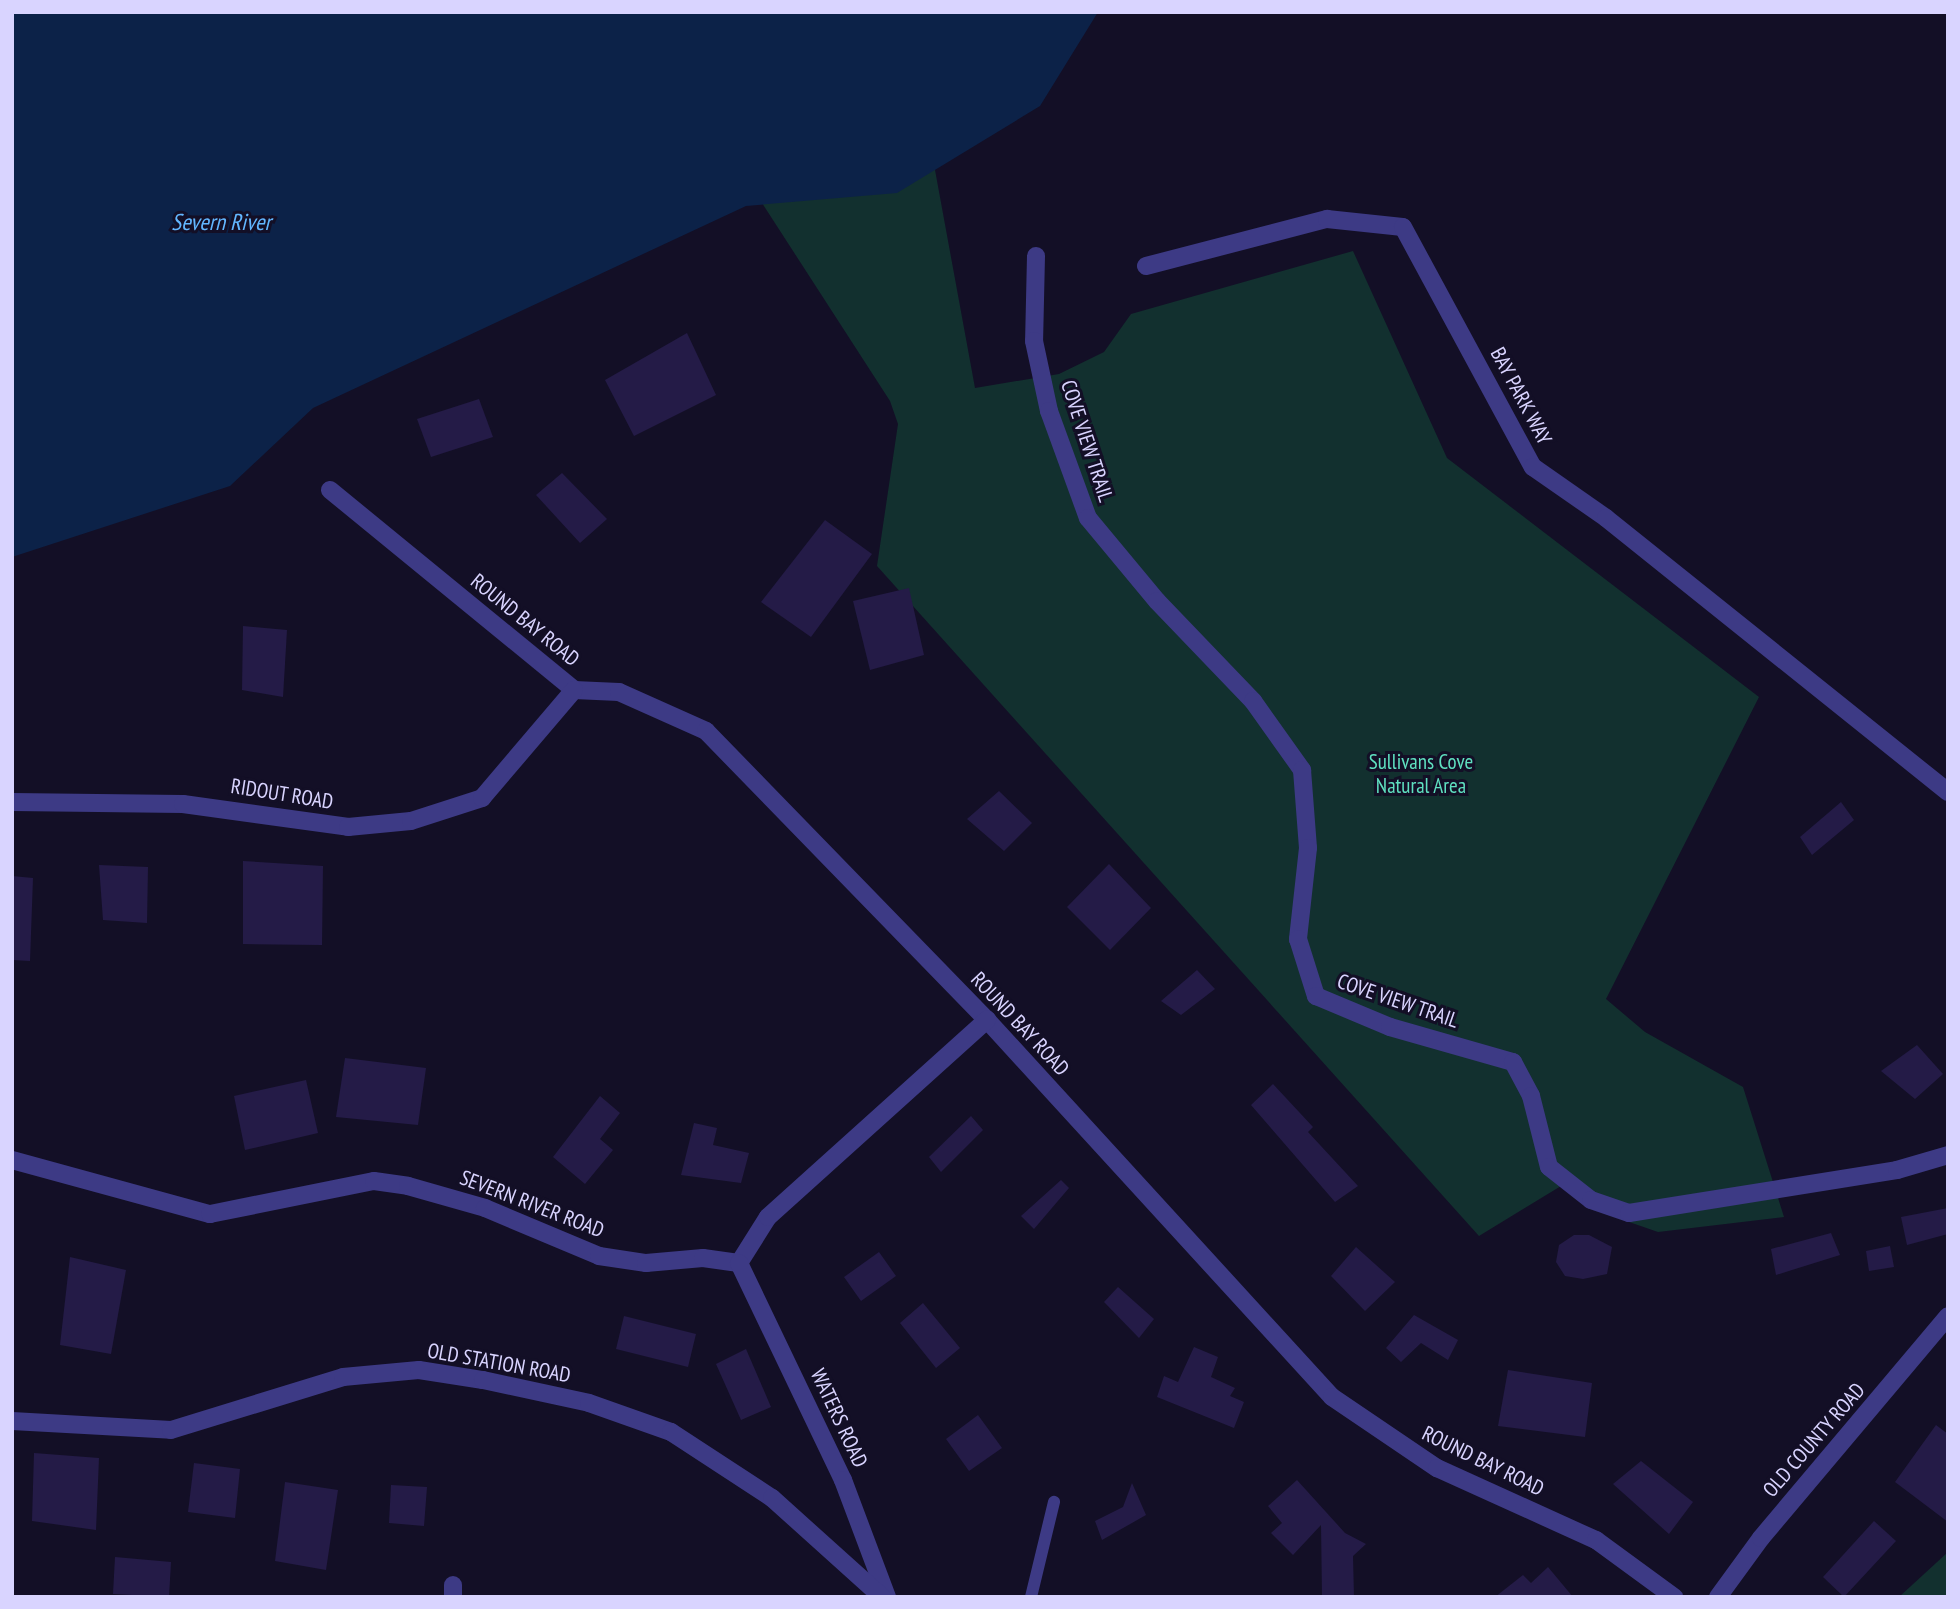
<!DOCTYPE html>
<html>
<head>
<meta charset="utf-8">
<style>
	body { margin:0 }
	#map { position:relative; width:1960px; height:1609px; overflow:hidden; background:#130f26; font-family:"PT Sans Narrow",sans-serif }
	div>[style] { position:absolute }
	.green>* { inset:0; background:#12302f }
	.water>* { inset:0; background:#0c2248 }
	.building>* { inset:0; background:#241b47 }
	.service>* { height:12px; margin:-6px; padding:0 6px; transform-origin:6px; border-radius:6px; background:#3d3a85 }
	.minor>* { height:18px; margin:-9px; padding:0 9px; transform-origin:9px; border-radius:9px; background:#3d3a85 }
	span { translate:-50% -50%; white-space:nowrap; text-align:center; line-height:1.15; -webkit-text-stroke:6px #130f26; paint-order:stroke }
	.street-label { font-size:21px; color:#d9d4ff }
	.park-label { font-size:21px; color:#5fe0c0 }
	.water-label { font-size:23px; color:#62b6ff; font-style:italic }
	.frame { position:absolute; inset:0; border:14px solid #d9d4ff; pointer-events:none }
</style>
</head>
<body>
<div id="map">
	<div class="green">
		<div style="clip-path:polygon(933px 159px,975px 388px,1059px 374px,1104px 352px,1131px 314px,1353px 251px,1447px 458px,1759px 697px,1606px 999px,1645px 1032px,1743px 1087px,1784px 1217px,1658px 1232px,1606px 1214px,1561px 1186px,1479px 1236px,877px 566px,898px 424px,890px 401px,762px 203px)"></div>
		<div style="clip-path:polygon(1948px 1552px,1948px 1597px,1899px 1597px)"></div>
	</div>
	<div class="water">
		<div style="clip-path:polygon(12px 12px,1098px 12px,1040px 106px,897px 193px,746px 206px,313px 408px,230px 486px,12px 557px)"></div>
	</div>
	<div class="building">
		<div style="clip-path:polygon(687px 333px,716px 395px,634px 436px,605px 380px)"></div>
		<div style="clip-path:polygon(479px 399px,493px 437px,431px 457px,417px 419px)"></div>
		<div style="clip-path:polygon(562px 473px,607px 519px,580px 543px,536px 495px)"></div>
		<div style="clip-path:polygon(825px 520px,872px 554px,811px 637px,761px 602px)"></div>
		<div style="clip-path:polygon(909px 588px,924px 655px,870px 670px,853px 601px)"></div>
		<div style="clip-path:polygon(243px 626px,287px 630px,283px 697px,242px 690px)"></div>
		<div style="clip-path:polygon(999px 791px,1032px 823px,1004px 851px,967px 819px)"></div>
		<div style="clip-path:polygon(1841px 802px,1854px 820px,1812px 855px,1800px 837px)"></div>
		<div style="clip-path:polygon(243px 861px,323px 866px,322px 945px,243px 944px)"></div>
		<div style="clip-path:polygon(1109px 864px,1151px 908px,1110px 950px,1067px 907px)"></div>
		<div style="clip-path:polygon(99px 865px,148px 867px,147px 923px,103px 920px)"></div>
		<div style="clip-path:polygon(12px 876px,33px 878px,30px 961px,12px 960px)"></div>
		<div style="clip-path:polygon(1197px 970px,1215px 989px,1181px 1015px,1161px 1001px)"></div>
		<div style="clip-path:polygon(1917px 1045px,1943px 1074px,1915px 1099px,1881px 1071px)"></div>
		<div style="clip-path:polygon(345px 1058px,426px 1068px,418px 1125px,336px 1117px)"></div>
		<div style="clip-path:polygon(306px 1080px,318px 1133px,245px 1150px,234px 1096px)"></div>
		<div style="clip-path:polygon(1273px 1084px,1313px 1127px,1308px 1132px,1358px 1186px,1335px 1202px,1251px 1105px)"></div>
		<div style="clip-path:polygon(600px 1096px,620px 1113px,600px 1139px,613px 1150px,585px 1184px,553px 1157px)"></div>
		<div style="clip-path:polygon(971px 1116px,983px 1130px,941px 1172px,929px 1157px)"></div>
		<div style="clip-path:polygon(694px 1123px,717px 1128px,713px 1145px,749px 1153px,741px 1183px,681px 1175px)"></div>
		<div style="clip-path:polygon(1061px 1180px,1069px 1188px,1034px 1229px,1021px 1216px)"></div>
		<div style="clip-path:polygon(1948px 1208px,1948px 1234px,1907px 1245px,1901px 1217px)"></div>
		<div style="clip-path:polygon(1831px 1233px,1840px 1255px,1776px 1275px,1771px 1249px)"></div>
		<div style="clip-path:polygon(1574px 1235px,1589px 1235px,1612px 1247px,1607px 1274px,1583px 1279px,1565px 1276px,1556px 1262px,1559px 1245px)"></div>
		<div style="clip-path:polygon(1890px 1246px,1894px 1267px,1869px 1271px,1866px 1251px)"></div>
		<div style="clip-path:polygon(1356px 1247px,1395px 1282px,1365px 1311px,1331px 1276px)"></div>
		<div style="clip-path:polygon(879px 1252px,896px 1276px,861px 1301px,844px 1277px)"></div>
		<div style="clip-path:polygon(70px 1257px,126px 1270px,111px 1354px,60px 1345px)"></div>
		<div style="clip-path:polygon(1118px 1287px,1154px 1319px,1139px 1338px,1104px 1302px)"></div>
		<div style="clip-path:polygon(923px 1303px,960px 1348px,936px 1368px,900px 1323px)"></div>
		<div style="clip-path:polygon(1414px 1315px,1458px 1340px,1448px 1360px,1421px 1343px,1401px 1362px,1386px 1348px)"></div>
		<div style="clip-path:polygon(624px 1316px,696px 1334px,688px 1367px,616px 1349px)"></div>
		<div style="clip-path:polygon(1194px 1347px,1218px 1357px,1211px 1377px,1235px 1388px,1230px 1396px,1244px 1402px,1234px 1428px,1157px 1397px,1164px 1376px,1178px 1382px)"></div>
		<div style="clip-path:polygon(746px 1349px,771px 1407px,741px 1420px,716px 1364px)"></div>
		<div style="clip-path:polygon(1508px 1370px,1592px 1383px,1585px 1437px,1498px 1426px)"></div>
		<div style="clip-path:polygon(978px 1415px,1002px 1448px,969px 1471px,946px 1439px)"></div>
		<div style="clip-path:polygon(1936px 1425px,1948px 1434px,1948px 1522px,1895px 1482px)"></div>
		<div style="clip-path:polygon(34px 1453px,99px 1458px,96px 1530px,32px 1521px)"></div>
		<div style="clip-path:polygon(1641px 1461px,1693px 1502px,1669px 1534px,1613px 1484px)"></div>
		<div style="clip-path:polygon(194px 1463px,240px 1469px,235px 1518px,188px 1512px)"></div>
		<div style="clip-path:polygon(1297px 1480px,1345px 1533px,1366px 1544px,1353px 1556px,1354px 1597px,1322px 1597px,1321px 1525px,1293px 1555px,1271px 1533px,1282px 1523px,1268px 1506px)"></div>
		<div style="clip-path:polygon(285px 1482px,338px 1490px,326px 1570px,275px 1561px)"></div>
		<div style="clip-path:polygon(1132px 1483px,1146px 1515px,1102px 1540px,1095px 1521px,1123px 1507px)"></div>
		<div style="clip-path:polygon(391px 1485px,427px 1487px,424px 1526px,389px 1523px)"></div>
		<div style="clip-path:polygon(1874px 1521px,1896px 1541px,1844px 1597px,1823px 1577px)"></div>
		<div style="clip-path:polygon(115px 1557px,171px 1562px,169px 1597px,113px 1594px)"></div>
		<div style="clip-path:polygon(1548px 1567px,1573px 1597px,1495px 1597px,1523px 1575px,1531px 1583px)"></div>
	</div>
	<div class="service">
		<div style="left:1031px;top:1597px;width:98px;rotate:-76.4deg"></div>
	</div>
	<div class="minor">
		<div style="left:1036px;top:256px;width:85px;rotate:91.3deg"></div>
		<div style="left:1034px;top:341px;width:72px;rotate:77.9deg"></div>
		<div style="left:1049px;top:411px;width:114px;rotate:70deg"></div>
		<div style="left:1088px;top:518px;width:108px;rotate:50.3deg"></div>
		<div style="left:1157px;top:601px;width:139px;rotate:46.2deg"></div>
		<div style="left:1253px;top:701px;width:85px;rotate:54.6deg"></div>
		<div style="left:1302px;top:770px;width:78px;rotate:85.6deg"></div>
		<div style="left:1308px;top:848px;width:92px;rotate:96.3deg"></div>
		<div style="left:1298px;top:939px;width:60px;rotate:72.5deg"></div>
		<div style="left:1316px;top:996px;width:80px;rotate:22.7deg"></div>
		<div style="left:1390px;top:1027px;width:128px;rotate:15.9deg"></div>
		<div style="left:1513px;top:1062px;width:38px;rotate:62deg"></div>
		<div style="left:1531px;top:1096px;width:73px;rotate:75.8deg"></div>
		<div style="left:1549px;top:1167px;width:53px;rotate:38.2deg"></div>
		<div style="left:1591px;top:1200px;width:40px;rotate:18.9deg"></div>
		<div style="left:1629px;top:1213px;width:271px;rotate:-9.1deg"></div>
		<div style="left:1897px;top:1170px;width:53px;rotate:-16.4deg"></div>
		<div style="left:1146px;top:266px;width:187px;rotate:-14.6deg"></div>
		<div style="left:1327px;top:219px;width:76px;rotate:6deg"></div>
		<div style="left:1403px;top:227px;width:273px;rotate:61.6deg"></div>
		<div style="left:1533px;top:467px;width:89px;rotate:34.9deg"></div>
		<div style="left:1606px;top:518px;width:438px;rotate:38.7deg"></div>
		<div style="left:330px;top:490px;width:315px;rotate:39.3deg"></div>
		<div style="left:574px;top:690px;width:45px;rotate:2.5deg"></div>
		<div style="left:619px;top:692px;width:95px;rotate:24.1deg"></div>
		<div style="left:706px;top:731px;width:403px;rotate:45.8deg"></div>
		<div style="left:987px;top:1020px;width:511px;rotate:47.54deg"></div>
		<div style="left:1332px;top:1397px;width:127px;rotate:34.1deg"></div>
		<div style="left:1437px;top:1468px;width:175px;rotate:24.4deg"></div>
		<div style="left:1596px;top:1540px;width:97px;rotate:36.2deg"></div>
		<div style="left:12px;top:802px;width:171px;rotate:0.7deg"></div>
		<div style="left:183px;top:804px;width:167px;rotate:7.9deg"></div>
		<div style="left:348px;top:827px;width:63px;rotate:-5.4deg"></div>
		<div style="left:411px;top:821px;width:75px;rotate:-17.9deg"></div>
		<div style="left:482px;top:798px;width:142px;rotate:-49.6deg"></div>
		<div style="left:12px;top:1160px;width:205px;rotate:15.3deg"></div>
		<div style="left:210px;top:1214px;width:167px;rotate:-11.4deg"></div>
		<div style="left:374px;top:1181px;width:34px;rotate:8deg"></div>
		<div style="left:408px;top:1186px;width:80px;rotate:15.9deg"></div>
		<div style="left:485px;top:1208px;width:124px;rotate:22.8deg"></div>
		<div style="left:599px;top:1256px;width:48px;rotate:8.5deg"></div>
		<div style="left:646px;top:1263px;width:57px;rotate:-5deg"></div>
		<div style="left:703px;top:1258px;width:36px;rotate:8deg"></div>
		<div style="left:739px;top:1263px;width:54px;rotate:-57.8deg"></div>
		<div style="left:768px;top:1217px;width:295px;rotate:-42deg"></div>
		<div style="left:739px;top:1263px;width:241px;rotate:64.4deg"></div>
		<div style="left:843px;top:1480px;width:125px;rotate:69.4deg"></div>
		<div style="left:12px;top:1421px;width:159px;rotate:3.2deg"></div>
		<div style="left:171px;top:1430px;width:180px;rotate:-17.1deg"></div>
		<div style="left:343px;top:1377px;width:76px;rotate:-5.3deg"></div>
		<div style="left:419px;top:1370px;width:65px;rotate:8.9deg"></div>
		<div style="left:483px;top:1380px;width:108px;rotate:12.2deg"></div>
		<div style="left:589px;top:1403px;width:87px;rotate:19.5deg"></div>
		<div style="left:671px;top:1432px;width:121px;rotate:33.2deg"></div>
		<div style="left:772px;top:1498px;width:148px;rotate:42deg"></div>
		<div style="left:453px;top:1597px;width:12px;rotate:-90deg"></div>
		<div style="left:1718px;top:1597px;width:73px;rotate:-53.9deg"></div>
		<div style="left:1761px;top:1538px;width:290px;rotate:-49.9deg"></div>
	</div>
	<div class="street-label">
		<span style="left:1521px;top:396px;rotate:62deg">BAY PARK WAY</span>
		<span style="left:1087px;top:441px;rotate:72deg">COVE VIEW TRAIL</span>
		<span style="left:525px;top:620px;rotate:39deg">ROUND BAY ROAD</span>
		<span style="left:282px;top:794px;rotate:9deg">RIDOUT ROAD</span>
		<span style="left:1398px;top:1001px;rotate:19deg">COVE VIEW TRAIL</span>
		<span style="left:1020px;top:1024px;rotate:47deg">ROUND BAY ROAD</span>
		<span style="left:532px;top:1204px;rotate:21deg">SEVERN RIVER ROAD</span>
		<span style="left:499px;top:1363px;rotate:10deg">OLD STATION ROAD</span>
		<span style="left:839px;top:1418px;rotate:65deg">WATERS ROAD</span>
		<span style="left:1814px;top:1440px;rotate:-49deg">OLD COUNTY ROAD</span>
		<span style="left:1483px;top:1461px;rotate:26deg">ROUND BAY ROAD</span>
	</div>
	<div class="park-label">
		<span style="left:1421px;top:774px">Sullivans Cove<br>Natural Area</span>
	</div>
	<div class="water-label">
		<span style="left:221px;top:222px">Severn River</span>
	</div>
	<div class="frame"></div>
</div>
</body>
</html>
